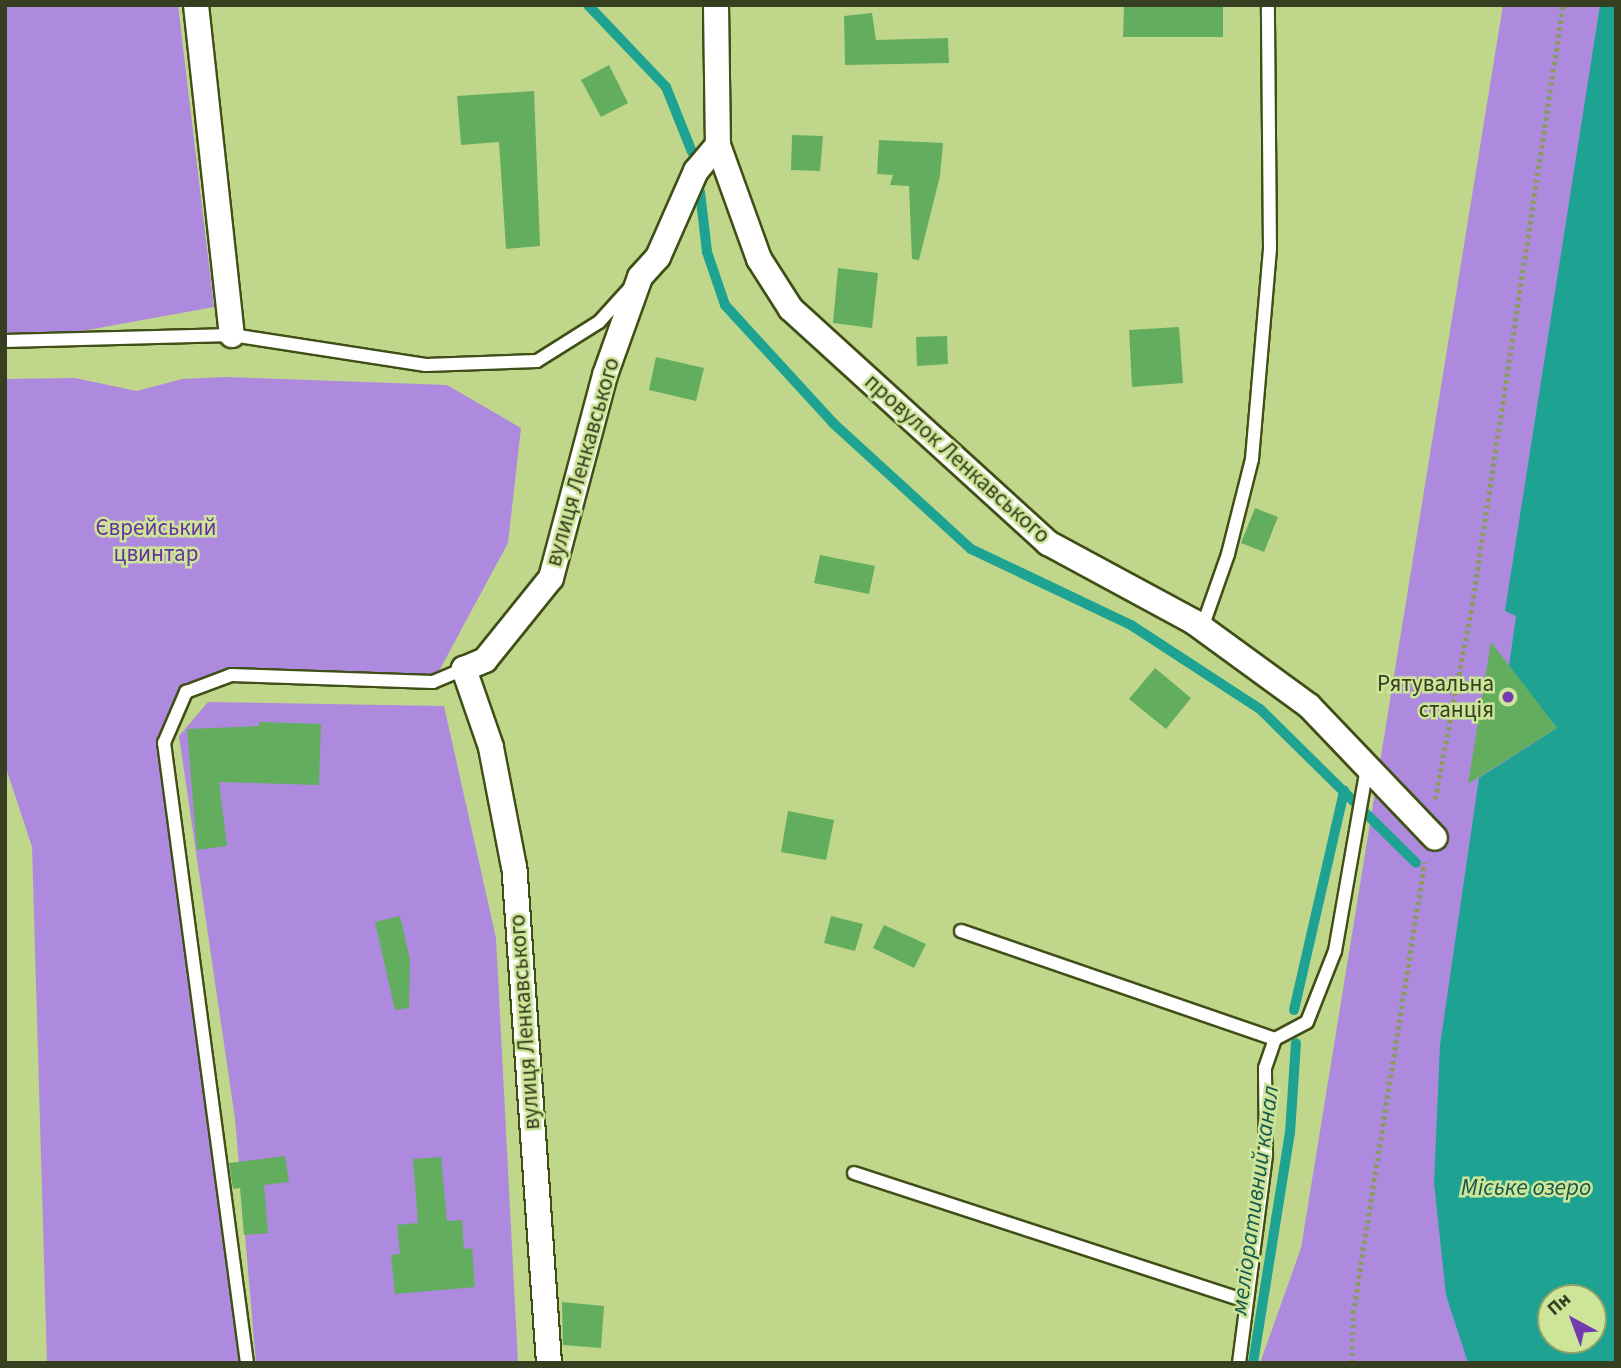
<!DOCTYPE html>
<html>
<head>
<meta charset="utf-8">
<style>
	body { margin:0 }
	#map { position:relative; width:1621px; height:1368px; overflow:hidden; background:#c0d78b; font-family:"Source Sans 3",sans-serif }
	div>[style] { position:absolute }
	.green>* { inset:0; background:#ae8adf }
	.water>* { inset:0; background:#1ea292 }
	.stream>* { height:10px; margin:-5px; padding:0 5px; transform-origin:5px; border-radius:5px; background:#1ea292 }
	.building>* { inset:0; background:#63ae5e }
	.path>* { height:4.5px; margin-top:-2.25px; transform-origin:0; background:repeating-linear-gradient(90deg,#899b61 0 3.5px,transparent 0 7px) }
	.roads { filter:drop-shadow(2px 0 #404f16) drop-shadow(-2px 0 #404f16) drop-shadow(0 2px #404f16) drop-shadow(0 -2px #404f16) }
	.lane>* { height:12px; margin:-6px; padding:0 6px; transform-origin:6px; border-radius:6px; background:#fff }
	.street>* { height:24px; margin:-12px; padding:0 12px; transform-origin:12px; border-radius:12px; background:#fff }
	.dots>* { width:19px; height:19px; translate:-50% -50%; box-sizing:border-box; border:4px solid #cde598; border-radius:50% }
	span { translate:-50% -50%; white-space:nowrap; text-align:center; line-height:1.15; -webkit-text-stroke:5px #cde598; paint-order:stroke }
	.street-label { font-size:23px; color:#363f20 }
	.park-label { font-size:23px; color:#66329d }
	.poi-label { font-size:23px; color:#363f20 }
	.right { translate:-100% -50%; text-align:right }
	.water-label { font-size:24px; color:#14574e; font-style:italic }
	.frame { position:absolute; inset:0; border:7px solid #363f20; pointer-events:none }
	.north { position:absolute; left:1537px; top:1284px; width:70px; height:70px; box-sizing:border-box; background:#cde598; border:2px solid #91a368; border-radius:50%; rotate:319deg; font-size:19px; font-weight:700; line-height:28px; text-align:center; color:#363f20 }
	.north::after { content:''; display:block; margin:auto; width:24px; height:32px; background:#743ab0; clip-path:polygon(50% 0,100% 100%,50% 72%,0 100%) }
</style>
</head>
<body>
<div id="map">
	<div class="green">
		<div style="clip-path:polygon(5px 5px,178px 5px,214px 307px,5px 345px)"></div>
		<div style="clip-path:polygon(evenodd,1503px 5px,1616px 5px,1616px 1363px,1260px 1363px,1301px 1248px,1503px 5px,1551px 1298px,1593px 1298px,1593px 1340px,1551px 1340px,1551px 1298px)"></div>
		<div style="clip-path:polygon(226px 377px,447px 385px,521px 428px,508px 543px,433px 682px,231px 675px,186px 692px,164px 743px,247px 1363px,47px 1363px,32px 847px,5px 765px,5px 379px,75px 378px,137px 391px,182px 379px)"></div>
		<div style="clip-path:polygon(208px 702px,444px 706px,496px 938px,518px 1363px,256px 1363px,235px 1119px,179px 736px)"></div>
	</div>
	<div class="water">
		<div style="clip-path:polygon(evenodd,1600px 5px,1616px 5px,1616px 1363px,1468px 1363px,1446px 1295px,1434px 1183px,1440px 1045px,1479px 778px,1557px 728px,1509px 666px,1516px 616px,1505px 611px,1600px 5px,1551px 1298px,1593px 1298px,1593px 1340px,1551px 1340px,1551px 1298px)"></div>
	</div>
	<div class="stream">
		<div style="left:588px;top:5px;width:113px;rotate:46.4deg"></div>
		<div style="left:666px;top:87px;width:70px;rotate:68.2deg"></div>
		<div style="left:700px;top:192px;width:60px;rotate:83.3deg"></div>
		<div style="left:707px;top:252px;width:56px;rotate:71.2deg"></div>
		<div style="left:725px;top:305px;width:160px;rotate:47.5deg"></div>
		<div style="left:833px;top:423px;width:187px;rotate:42.4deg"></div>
		<div style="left:971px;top:549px;width:177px;rotate:25.4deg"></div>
		<div style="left:1131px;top:625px;width:154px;rotate:33.1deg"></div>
		<div style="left:1260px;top:709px;width:219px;rotate:44.6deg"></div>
		<div style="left:1294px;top:1010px;width:225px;rotate:-77.1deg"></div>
		<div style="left:1253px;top:1363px;width:233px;rotate:-80.9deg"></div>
		<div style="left:1290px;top:1133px;width:90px;rotate:-86.2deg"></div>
	</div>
	<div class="building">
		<div style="clip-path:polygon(1124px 5px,1223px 5px,1223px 37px,1123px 37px)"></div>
		<div style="clip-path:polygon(872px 13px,876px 40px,948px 38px,949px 63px,845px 65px,844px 16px)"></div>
		<div style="clip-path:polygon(609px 65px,628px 103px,601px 117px,581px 80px)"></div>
		<div style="clip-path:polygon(534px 91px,540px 246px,506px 249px,499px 142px,461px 145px,457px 96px)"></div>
		<div style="clip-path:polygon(792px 135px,823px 136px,820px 171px,791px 170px)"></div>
		<div style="clip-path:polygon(879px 140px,943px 143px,940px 176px,919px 260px,912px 259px,909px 186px,890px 185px,893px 175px,877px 174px)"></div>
		<div style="clip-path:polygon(838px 268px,878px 273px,872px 328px,833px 323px)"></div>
		<div style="clip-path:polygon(1179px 327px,1183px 383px,1132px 387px,1129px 330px)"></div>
		<div style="clip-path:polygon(947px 336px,948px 364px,917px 366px,916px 337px)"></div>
		<div style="clip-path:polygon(656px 357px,704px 368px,696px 401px,649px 390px)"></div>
		<div style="clip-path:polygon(1255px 508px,1278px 517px,1264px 552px,1241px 543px)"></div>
		<div style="clip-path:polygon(820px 555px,875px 566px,869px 594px,814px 583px)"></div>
		<div style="clip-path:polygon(1491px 642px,1557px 728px,1468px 784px)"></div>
		<div style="clip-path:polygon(1155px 668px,1191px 698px,1166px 729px,1129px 699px)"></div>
		<div style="clip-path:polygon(259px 722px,321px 724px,319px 785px,219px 782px,227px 846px,197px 850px,187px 729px,259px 726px)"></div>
		<div style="clip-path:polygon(788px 811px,834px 820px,826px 860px,781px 852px)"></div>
		<div style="clip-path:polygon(400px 916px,410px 959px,409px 1008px,395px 1010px,375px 922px)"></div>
		<div style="clip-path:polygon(831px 916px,863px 924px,855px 951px,824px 943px)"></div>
		<div style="clip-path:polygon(884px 925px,926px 944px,914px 968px,873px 948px)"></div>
		<div style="clip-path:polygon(285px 1156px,289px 1182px,264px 1185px,268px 1233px,244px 1235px,240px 1188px,233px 1189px,229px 1163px)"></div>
		<div style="clip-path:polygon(441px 1157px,447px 1221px,462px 1220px,464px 1249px,472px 1248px,475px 1287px,395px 1294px,391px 1255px,400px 1254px,397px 1225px,418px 1223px,413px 1159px)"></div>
		<div style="clip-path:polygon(562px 1302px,604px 1306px,601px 1348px,563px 1345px)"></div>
	</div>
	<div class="path">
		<div style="left:1435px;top:799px;width:197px;rotate:-79.2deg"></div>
		<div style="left:1472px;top:605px;width:607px;rotate:-81.38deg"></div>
		<div style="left:1352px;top:1363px;width:50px;rotate:-88.9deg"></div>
		<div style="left:1353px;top:1313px;width:456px;rotate:-81deg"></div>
	</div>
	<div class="roads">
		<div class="lane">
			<div style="left:5px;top:341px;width:227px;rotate:-1.5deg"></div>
			<div style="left:232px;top:335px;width:196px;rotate:8.8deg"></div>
			<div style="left:426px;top:365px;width:111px;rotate:-2.1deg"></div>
			<div style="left:537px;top:361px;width:73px;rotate:-32.2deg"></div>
			<div style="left:599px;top:322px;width:43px;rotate:-47.8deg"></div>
			<div style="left:1202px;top:628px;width:78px;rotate:-70.6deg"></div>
			<div style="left:1228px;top:554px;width:98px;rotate:-75.8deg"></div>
			<div style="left:1252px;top:459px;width:211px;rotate:-85.1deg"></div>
			<div style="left:1270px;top:249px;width:244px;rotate:-90.5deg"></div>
			<div style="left:961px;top:931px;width:332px;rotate:19deg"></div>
			<div style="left:854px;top:1173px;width:411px;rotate:18.1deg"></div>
			<div style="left:247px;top:1363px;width:626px;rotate:-97.62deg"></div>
			<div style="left:164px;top:743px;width:56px;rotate:-66.7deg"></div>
			<div style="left:186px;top:692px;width:48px;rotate:-20.7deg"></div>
			<div style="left:231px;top:675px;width:202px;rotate:2deg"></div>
			<div style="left:433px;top:682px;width:34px;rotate:-23deg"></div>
			<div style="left:1239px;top:1363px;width:211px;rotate:-82.6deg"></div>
			<div style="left:1266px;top:1154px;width:86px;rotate:-90.7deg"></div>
			<div style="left:1265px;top:1068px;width:31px;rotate:-71deg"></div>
			<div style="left:1275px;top:1039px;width:36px;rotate:-28deg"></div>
			<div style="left:1307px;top:1022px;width:76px;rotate:-68.5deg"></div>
			<div style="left:1335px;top:951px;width:186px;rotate:-80.1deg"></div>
		</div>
		<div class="street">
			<div style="left:196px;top:5px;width:332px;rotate:83.8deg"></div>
			<div style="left:716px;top:5px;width:140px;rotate:89.2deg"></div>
			<div style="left:718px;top:145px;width:121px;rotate:70.2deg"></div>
			<div style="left:759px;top:259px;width:59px;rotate:57.4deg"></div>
			<div style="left:791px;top:309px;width:348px;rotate:42.3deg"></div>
			<div style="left:1048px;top:543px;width:166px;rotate:28.4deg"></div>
			<div style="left:1194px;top:622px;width:142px;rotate:36.1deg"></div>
			<div style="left:1309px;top:706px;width:182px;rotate:46.3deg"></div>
			<div style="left:549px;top:1363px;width:497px;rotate:-94deg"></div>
			<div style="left:514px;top:867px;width:122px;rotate:-100.9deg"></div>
			<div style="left:491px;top:747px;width:83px;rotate:-109.1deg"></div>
			<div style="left:464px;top:669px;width:23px;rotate:-23deg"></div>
			<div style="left:485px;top:660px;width:105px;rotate:-51.2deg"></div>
			<div style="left:551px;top:578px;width:210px;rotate:-75.1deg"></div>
			<div style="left:605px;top:375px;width:104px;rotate:-70.3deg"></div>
			<div style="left:640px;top:277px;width:27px;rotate:-48deg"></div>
			<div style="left:658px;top:257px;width:94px;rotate:-66.2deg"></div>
			<div style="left:696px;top:171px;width:34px;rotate:-50deg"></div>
		</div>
	</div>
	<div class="dots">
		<div style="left:1508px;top:697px;background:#743ab0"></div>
	</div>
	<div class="street-label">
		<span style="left:957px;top:459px;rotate:42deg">провулок Ленкавського</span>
		<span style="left:583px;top:462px;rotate:-74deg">вулиця Ленкавського</span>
		<span style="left:525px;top:1022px;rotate:-94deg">вулиця Ленкавського</span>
	</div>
	<div class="park-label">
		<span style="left:156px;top:541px">Єврейський<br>цвинтар</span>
	</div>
	<div class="poi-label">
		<span class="right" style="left:1494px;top:697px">Рятувальна<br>станція</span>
	</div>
	<div class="water-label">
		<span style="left:1526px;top:1188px">Міське озеро</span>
		<span style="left:1255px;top:1200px;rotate:-82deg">меліоративний канал</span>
	</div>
	<div class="frame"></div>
	<div class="north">Пн</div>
</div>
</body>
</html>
